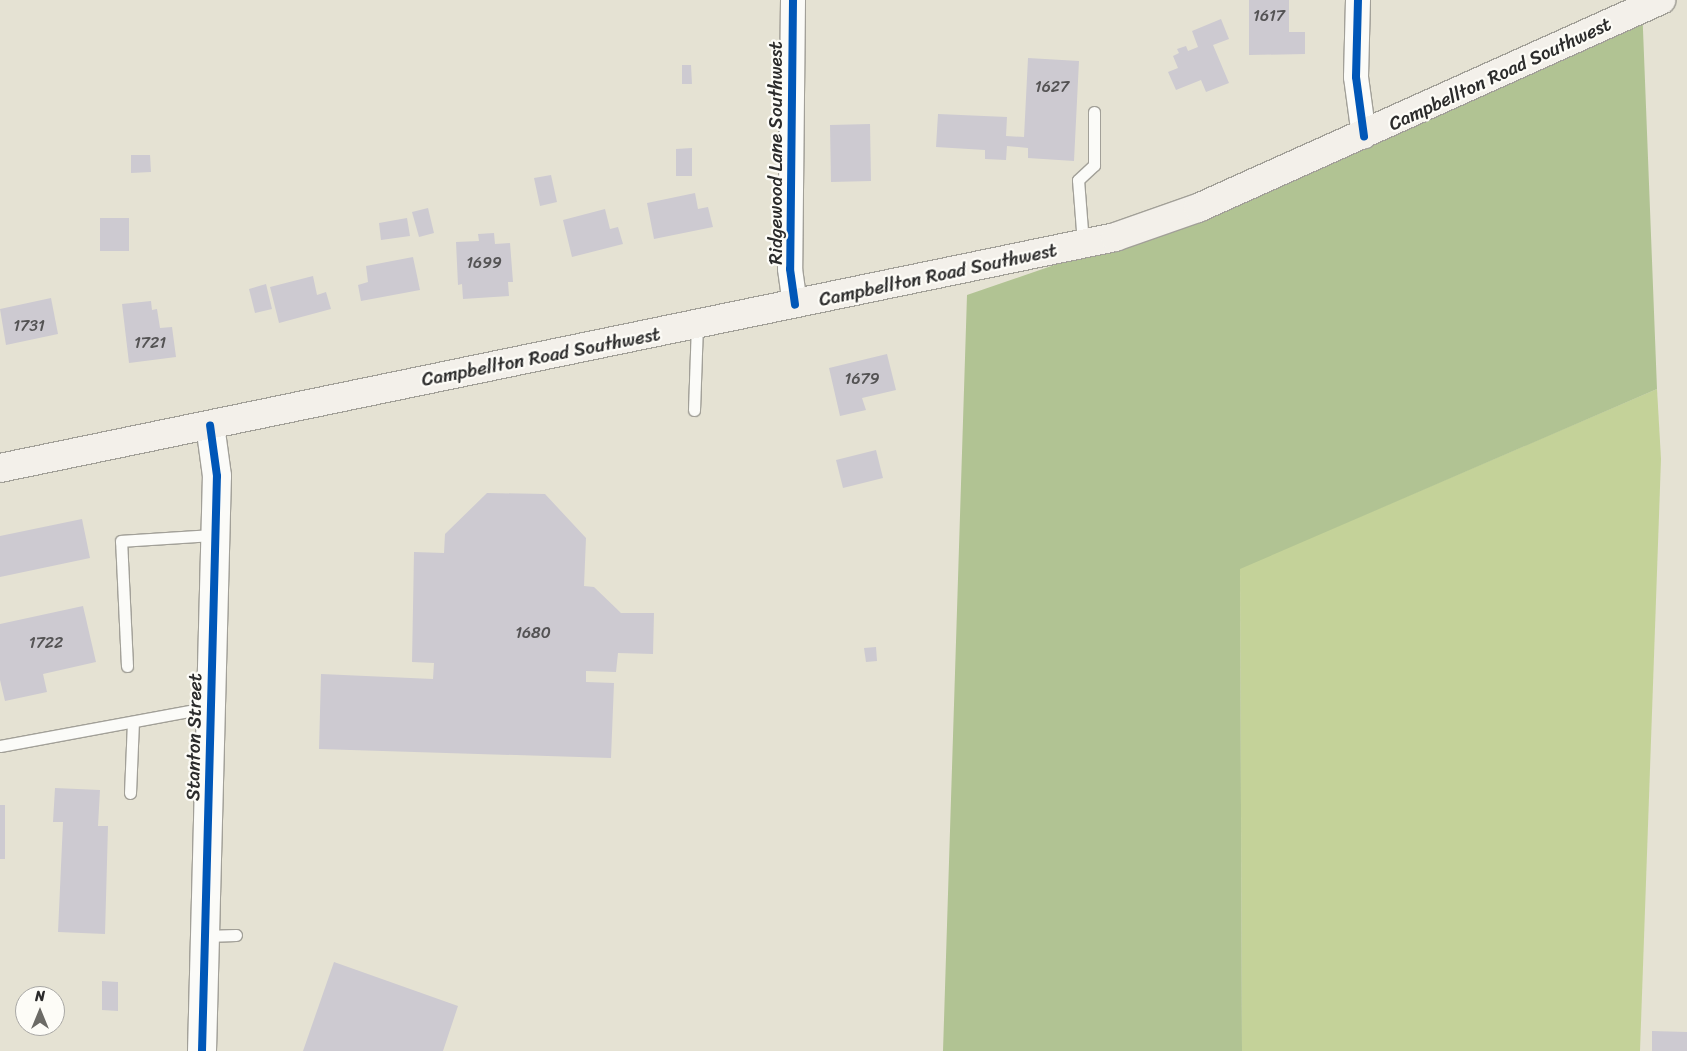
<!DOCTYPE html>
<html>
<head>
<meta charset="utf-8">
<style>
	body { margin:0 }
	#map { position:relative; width:1687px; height:1051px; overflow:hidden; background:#e5e2d3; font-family:Sriracha,sans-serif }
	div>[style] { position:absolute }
	.green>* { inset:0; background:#c4d299 }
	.forest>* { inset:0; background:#b1c393 }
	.building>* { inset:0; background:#cdcad1 }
	.roads { filter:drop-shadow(1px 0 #a2a098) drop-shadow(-1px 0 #a2a098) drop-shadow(0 1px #a2a098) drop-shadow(0 -1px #a2a098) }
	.service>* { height:11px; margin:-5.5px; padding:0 5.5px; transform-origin:5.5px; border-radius:5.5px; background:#fbfbf8 }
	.minor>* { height:24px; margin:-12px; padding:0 12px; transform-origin:12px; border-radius:12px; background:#fbfbf8 }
	.tertiary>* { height:28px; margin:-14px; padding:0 14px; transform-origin:14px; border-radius:14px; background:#fbfbf8 }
	.secondary>* { height:28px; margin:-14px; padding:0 14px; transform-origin:14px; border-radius:14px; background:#f3f0ea }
	.cycleway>* { height:8px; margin:-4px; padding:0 4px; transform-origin:4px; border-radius:4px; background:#0057b8 }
	span { translate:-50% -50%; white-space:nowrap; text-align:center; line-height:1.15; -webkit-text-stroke:4.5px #fdfcf7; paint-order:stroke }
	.number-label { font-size:16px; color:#545354 }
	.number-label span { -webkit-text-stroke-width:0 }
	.street-label { font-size:19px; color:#2b2b2b }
	.north { position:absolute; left:15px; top:986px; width:50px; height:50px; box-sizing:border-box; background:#fdfcf7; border:1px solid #a9a8a5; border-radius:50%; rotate:0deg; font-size:14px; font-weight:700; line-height:20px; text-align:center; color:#2b2b2b }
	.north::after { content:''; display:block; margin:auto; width:18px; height:22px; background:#6c6b66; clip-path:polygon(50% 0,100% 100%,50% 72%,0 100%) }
</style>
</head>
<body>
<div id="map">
	<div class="green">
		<div style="clip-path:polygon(1657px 389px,1661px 459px,1640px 1051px,1242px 1051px,1240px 568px)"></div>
	</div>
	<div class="forest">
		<div style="clip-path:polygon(1642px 4px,1657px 389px,1240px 569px,1242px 1051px,943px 1051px,967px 295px,1179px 222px)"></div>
	</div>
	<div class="building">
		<div style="clip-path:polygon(1249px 0,1289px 0,1289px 32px,1305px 32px,1305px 54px,1249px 55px)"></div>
		<div style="clip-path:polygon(1221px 19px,1229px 39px,1213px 45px,1229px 83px,1206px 92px,1201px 80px,1176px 90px,1168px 72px,1178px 68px,1173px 56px,1179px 53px,1177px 49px,1186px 46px,1188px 51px,1198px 47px,1192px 31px)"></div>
		<div style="clip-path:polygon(1028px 58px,1079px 61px,1074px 161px,1028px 158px,1028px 148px,1007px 146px,1006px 160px,985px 159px,985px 150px,936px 147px,938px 114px,1007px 117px,1006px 136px,1024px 137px)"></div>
		<div style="clip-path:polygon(682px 65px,691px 65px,692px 84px,682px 84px)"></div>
		<div style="clip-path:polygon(870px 124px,871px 181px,831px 182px,830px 125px)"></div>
		<div style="clip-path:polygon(692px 148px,692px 176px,676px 176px,676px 149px)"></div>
		<div style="clip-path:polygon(131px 155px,150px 155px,151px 172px,131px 173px)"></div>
		<div style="clip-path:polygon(551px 175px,557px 202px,540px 206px,534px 178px)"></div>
		<div style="clip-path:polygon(695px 193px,698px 209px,708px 207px,713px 227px,654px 239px,647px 203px)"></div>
		<div style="clip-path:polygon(428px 208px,434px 233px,419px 237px,412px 212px)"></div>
		<div style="clip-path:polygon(605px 209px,610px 229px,618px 227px,623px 244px,572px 257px,563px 220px)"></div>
		<div style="clip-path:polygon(100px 218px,129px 218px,129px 251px,100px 251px)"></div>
		<div style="clip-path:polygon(407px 218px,410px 236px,381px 240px,379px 223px)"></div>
		<div style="clip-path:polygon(494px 233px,495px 244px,510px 243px,513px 282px,508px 282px,509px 296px,463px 299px,462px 284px,458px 285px,456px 242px,479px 241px,478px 234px)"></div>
		<div style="clip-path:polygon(413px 257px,420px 290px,361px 301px,358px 285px,368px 282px,366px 266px)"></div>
		<div style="clip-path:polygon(313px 276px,317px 295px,326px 292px,331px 309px,279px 323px,270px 287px)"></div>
		<div style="clip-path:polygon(266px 284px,272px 309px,255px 313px,249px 289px)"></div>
		<div style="clip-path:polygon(51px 298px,58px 334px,6px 345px,0 309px)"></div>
		<div style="clip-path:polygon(151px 301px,152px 310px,157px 309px,160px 328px,172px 327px,176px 357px,129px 363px,122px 304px)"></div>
		<div style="clip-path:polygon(887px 354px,896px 390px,862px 398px,866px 410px,840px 416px,829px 368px)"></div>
		<div style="clip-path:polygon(876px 450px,883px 478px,843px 488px,836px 460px)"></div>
		<div style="clip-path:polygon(487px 493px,545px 494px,586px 538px,584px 586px,594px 587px,621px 613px,654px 613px,653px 654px,618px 653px,616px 672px,586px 671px,586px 682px,614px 683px,611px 758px,319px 749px,321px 674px,433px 679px,434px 663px,412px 662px,414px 552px,444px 553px,445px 534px)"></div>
		<div style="clip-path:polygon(82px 519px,90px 558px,0 577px,0 536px)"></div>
		<div style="clip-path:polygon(83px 606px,96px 662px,43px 674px,47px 692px,5px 701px,0 680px,0 624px)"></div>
		<div style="clip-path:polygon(876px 647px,877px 661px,866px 662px,864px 648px)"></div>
		<div style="clip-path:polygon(55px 788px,100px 790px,98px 826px,108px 826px,105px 934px,58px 932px,63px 822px,53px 822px)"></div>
		<div style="clip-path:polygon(0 805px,5px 805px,5px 859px,0 859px)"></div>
		<div style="clip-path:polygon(334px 962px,458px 1006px,443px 1051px,303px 1051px)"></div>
		<div style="clip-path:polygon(102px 981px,118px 982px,118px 1011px,102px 1010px)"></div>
		<div style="clip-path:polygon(1652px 1031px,1687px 1032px,1687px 1051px,1652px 1051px)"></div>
	</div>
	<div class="roads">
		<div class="service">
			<div style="left:1083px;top:243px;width:63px;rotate:-94.5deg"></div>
			<div style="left:1078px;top:180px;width:22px;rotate:-43deg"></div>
			<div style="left:1094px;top:165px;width:53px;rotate:-90deg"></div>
			<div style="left:694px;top:410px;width:84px;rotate:-88deg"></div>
			<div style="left:127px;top:666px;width:125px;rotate:-92.7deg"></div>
			<div style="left:121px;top:541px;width:94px;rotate:-3.7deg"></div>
			<div style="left:0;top:746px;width:215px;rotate:-10.5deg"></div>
			<div style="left:130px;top:793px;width:71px;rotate:-87.6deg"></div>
			<div style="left:205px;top:936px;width:31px;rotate:-2deg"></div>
		</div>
		<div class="minor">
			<div style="left:793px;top:0;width:269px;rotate:90.6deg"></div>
			<div style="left:790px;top:269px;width:36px;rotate:82deg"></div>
			<div style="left:1358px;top:0;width:77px;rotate:91.5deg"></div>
			<div style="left:1356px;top:77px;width:60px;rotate:82.3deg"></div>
		</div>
		<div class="tertiary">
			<div style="left:202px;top:1051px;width:575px;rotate:-88.51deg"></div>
			<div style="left:217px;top:476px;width:51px;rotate:-97.8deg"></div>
		</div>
		<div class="secondary">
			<div style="left:0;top:468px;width:1139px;rotate:-11.7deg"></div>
			<div style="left:1115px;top:237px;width:88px;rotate:-19.3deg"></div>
			<div style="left:1198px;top:208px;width:508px;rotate:-24.19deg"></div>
		</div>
	</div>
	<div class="cycleway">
		<div style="left:793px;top:0;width:269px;rotate:90.6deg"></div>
		<div style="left:790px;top:269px;width:36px;rotate:82deg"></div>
		<div style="left:1358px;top:0;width:77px;rotate:91.5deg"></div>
		<div style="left:1356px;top:77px;width:60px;rotate:82.3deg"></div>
		<div style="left:202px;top:1051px;width:575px;rotate:-88.51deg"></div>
		<div style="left:217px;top:476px;width:51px;rotate:-97.8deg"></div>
	</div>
	<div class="number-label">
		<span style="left:1269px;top:16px">1617</span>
		<span style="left:1052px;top:87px">1627</span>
		<span style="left:484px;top:263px">1699</span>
		<span style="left:29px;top:326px">1731</span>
		<span style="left:150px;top:343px">1721</span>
		<span style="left:862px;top:379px">1679</span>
		<span style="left:533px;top:633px">1680</span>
		<span style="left:46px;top:643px">1722</span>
	</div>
	<div class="street-label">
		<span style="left:1500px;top:74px;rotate:-25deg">Campbellton Road Southwest</span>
		<span style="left:776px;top:153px;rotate:-90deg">Ridgewood Lane Southwest</span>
		<span style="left:938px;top:275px;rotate:-12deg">Campbellton Road Southwest</span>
		<span style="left:541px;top:357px;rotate:-11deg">Campbellton Road Southwest</span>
		<span style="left:194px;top:737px;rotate:-89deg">Stanton Street</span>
	</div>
	<div class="north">N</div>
</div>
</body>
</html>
